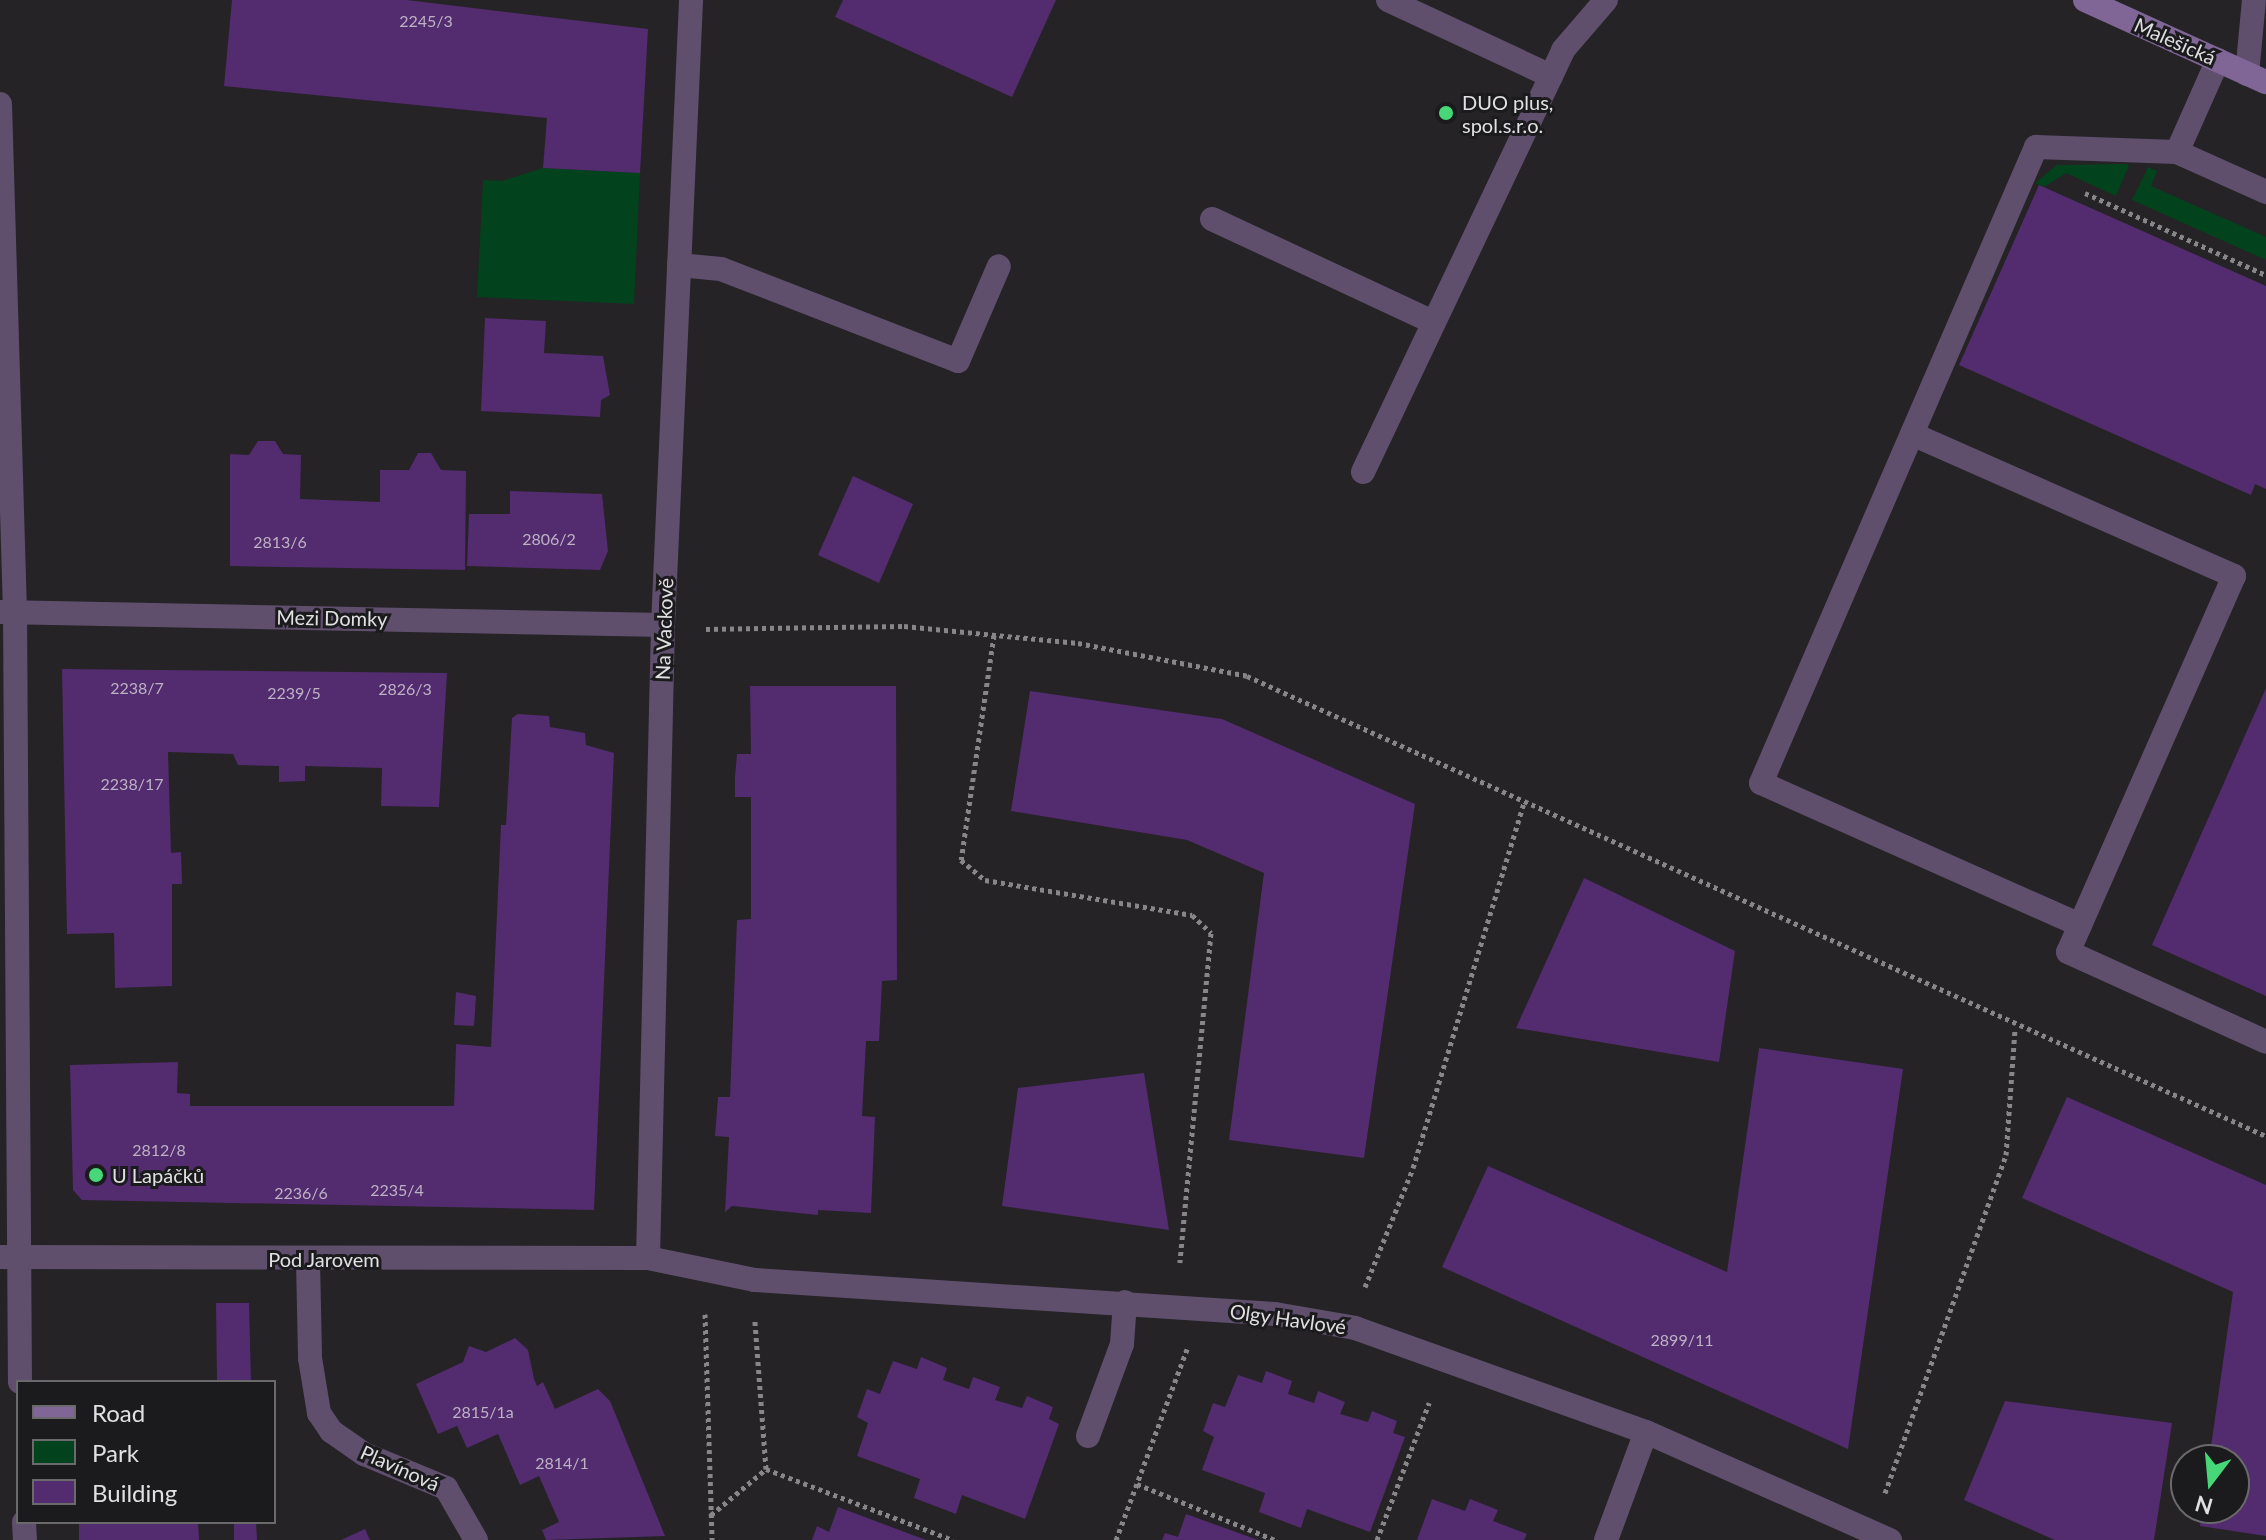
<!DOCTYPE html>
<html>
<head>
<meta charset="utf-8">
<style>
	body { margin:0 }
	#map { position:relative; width:2266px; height:1540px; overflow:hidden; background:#252326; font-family:Lato,sans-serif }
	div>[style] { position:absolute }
	.green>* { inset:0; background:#02431d }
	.building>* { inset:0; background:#532b6f }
	.path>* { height:5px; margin-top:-2.5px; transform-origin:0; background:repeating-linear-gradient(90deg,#878688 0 4px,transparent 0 8px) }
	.lane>* { height:24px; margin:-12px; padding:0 12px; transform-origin:12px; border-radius:12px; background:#5f4f6d }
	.street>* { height:24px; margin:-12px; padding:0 12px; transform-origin:12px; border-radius:12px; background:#5f4f6d }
	.secondary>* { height:24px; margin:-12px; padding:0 12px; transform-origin:12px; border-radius:12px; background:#806697 }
	.dots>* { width:22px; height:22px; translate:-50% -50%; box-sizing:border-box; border:4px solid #1b1a1d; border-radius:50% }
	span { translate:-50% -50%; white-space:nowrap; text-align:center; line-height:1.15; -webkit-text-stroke:6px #1b1a1d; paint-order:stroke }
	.number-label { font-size:16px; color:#bdb2c4 }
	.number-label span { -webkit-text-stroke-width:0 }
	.street-label { font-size:20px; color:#e0dfe1 }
	.poi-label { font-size:20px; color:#e0dfe1 }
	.left { translate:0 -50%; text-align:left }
	.legend { position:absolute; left:16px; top:1380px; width:260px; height:144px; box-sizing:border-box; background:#1b1a1d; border:2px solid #6a696b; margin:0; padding:10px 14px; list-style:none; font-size:24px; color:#e0dfe1 }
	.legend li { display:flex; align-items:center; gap:16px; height:40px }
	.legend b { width:40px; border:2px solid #6a696b }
	.north { position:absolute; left:2170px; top:1444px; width:80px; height:80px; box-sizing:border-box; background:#1b1a1d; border:2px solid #6a696b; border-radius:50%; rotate:196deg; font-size:22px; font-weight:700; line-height:32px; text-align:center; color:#e0dfe1 }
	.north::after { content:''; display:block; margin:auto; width:28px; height:36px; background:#47d779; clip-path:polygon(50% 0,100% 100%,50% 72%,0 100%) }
</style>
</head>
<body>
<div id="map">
	<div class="green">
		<div style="clip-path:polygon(2057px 165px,2124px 164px,2129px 165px,2116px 196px,2066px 173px,2044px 187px,2035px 183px)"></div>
		<div style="clip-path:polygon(2148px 167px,2157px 171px,2151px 186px,2266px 237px,2266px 260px,2132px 200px)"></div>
		<div style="clip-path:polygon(543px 168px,640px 173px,634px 304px,477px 297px,483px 180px,502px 181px)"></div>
	</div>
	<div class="building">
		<div style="clip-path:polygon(232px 0,407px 0,648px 29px,640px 173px,543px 168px,547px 118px,224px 86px)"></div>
		<div style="clip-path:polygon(843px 0,1056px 0,1012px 97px,835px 17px)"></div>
		<div style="clip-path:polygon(2039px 185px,2266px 286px,2266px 489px,2255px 484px,2251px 495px,1959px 365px)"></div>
		<div style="clip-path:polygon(485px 318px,546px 321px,544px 353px,603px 356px,610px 395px,601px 400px,600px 417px,481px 411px)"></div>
		<div style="clip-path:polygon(258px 441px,275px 441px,283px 454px,301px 455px,300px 499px,380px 502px,380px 470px,409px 470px,418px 453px,431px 453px,441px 470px,466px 471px,465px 570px,230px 566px,230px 454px,249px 455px)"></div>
		<div style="clip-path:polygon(853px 476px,913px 504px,879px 583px,818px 555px)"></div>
		<div style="clip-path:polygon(510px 491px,602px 494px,608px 551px,600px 570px,467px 566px,469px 514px,510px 514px)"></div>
		<div style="clip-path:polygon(62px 669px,447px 673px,439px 807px,381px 806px,382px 768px,305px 766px,305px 781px,279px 782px,279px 766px,238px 765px,233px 754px,168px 752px,171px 853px,181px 852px,182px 884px,172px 884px,172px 986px,115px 988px,114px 933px,67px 934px)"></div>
		<div style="clip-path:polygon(750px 686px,896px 686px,897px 980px,882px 981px,879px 1041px,866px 1041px,862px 1116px,875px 1117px,871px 1213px,818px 1210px,818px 1215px,732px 1206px,725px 1212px,729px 1137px,715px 1136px,718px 1097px,730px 1097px,737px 920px,751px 919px,751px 797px,735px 797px,735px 777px,737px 754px,751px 754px)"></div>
		<div style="clip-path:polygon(2266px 688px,2266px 996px,2152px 945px)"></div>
		<div style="clip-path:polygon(1030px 691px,1222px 719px,1415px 804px,1364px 1158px,1229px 1140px,1264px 873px,1187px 840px,1011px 811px)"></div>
		<div style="clip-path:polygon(518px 714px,549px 716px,550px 727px,585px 733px,586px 745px,614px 753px,594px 1210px,82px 1200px,73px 1190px,70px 1065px,178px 1062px,177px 1093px,190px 1094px,190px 1106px,454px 1106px,456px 1044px,491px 1047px,501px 825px,506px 825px,512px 718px)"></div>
		<div style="clip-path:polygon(1584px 878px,1735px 951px,1719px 1062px,1516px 1028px)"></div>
		<div style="clip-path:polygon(456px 992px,476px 996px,474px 1026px,454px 1025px)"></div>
		<div style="clip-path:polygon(1759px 1048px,1903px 1069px,1848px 1449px,1442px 1267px,1488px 1166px,1727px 1272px)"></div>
		<div style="clip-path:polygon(1144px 1073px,1169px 1230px,1002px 1206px,1018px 1088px)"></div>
		<div style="clip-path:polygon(2067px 1097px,2266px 1185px,2266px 1536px,2200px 1526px,2202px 1508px,2234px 1508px,2234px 1460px,2209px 1460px,2233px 1292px,2022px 1198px)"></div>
		<div style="clip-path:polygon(216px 1303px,249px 1303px,251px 1382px,217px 1382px)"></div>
		<div style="clip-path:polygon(515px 1338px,528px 1350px,534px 1379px,537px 1386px,543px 1382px,555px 1409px,598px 1389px,610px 1401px,665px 1536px,546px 1540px,542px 1530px,559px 1522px,539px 1476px,520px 1485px,498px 1434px,467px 1448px,457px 1426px,438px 1434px,416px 1384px,463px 1362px,469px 1346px,486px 1352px)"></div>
		<div style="clip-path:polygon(921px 1357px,947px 1368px,943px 1380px,969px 1389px,973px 1377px,1000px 1387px,995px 1400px,1022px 1408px,1027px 1396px,1053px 1407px,1049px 1419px,1059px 1424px,1025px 1519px,962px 1495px,956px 1514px,914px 1498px,920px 1479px,857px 1456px,868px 1423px,857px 1417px,867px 1389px,880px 1394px,893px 1361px,917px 1369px)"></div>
		<div style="clip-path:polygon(1266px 1371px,1292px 1381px,1288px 1394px,1314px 1403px,1318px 1391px,1345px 1402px,1340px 1414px,1368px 1422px,1372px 1411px,1397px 1421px,1393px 1433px,1405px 1437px,1370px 1532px,1307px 1509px,1301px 1528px,1259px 1512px,1265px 1493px,1202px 1470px,1214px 1437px,1203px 1431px,1213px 1403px,1225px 1407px,1238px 1375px,1262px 1383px)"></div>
		<div style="clip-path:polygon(2005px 1401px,2172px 1423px,2154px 1540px,2055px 1540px,1964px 1500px)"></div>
		<div style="clip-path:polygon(1432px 1499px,1465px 1511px,1470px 1499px,1498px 1510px,1493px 1521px,1527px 1534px,1524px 1540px,1417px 1540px)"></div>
		<div style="clip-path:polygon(838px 1507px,926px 1540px,812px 1540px,817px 1526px,829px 1532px)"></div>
		<div style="clip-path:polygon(1186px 1514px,1258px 1540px,1162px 1540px,1165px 1533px,1178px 1537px)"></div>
		<div style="clip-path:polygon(79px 1522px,198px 1522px,199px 1540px,79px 1540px)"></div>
		<div style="clip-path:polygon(234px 1522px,256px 1522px,257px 1540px,234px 1540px)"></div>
		<div style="clip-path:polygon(365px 1529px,370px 1540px,341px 1540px)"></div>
	</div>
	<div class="path">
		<div style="left:2085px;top:193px;width:199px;rotate:24.4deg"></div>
		<div style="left:706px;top:629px;width:198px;rotate:-0.9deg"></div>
		<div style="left:904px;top:626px;width:175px;rotate:5.6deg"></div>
		<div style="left:1078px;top:643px;width:172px;rotate:11deg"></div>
		<div style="left:1247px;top:676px;width:1118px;rotate:24.3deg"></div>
		<div style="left:994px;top:635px;width:227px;rotate:98.3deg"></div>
		<div style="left:961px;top:860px;width:31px;rotate:40deg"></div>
		<div style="left:985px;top:880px;width:210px;rotate:9.6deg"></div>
		<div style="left:1192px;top:915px;width:26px;rotate:43deg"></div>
		<div style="left:1211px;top:933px;width:331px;rotate:95.4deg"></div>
		<div style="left:1365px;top:1287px;width:128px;rotate:-68deg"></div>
		<div style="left:1413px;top:1168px;width:382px;rotate:-73.1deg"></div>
		<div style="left:705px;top:1314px;width:226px;rotate:88.2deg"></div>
		<div style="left:766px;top:1469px;width:200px;rotate:20.8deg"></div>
		<div style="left:1137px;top:1484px;width:149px;rotate:22.1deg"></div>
		<div style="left:1885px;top:1493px;width:359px;rotate:-70.3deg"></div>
		<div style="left:2006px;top:1155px;width:127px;rotate:-85.9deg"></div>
		<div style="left:711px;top:1515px;width:72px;rotate:-39.9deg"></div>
		<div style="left:766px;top:1469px;width:148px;rotate:-94.3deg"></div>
		<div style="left:1116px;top:1540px;width:204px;rotate:-69.6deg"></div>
		<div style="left:1377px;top:1540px;width:147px;rotate:-69.2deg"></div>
	</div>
	<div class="lane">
		<div style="left:1388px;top:0;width:180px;rotate:25deg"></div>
		<div style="left:2218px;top:60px;width:101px;rotate:114deg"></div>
		<div style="left:2177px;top:152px;width:98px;rotate:24.2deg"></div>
		<div style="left:1212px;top:219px;width:244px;rotate:25deg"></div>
		<div style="left:679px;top:265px;width:42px;rotate:5.4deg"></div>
		<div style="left:721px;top:269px;width:254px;rotate:21.2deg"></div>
		<div style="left:958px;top:361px;width:103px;rotate:-66.7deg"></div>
		<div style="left:1912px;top:434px;width:352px;rotate:23.8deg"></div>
		<div style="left:2234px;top:576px;width:411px;rotate:113.8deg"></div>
		<div style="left:2068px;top:952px;width:217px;rotate:24.4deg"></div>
		<div style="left:1363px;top:472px;width:467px;rotate:-64.6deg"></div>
		<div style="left:1563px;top:50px;width:66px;rotate:-49.3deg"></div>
		<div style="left:2080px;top:925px;width:349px;rotate:-156deg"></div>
		<div style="left:1761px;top:783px;width:693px;rotate:-66.62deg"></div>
		<div style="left:2036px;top:147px;width:141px;rotate:2deg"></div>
		<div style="left:1088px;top:1436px;width:98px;rotate:-69.7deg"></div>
		<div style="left:1122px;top:1344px;width:42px;rotate:-85.9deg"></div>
	</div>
	<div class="street">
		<div style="left:2247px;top:74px;width:74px;rotate:-84.6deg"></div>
		<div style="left:0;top:104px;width:508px;rotate:88.31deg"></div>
		<div style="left:15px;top:612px;width:770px;rotate:89.63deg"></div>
		<div style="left:0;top:612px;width:663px;rotate:1.12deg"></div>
		<div style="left:0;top:1257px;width:648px;rotate:0.09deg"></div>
		<div style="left:648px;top:1258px;width:109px;rotate:11.6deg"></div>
		<div style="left:755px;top:1280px;width:521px;rotate:3.74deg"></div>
		<div style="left:1275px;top:1314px;width:81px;rotate:9.9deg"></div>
		<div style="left:1355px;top:1328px;width:309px;rotate:19.7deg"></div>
		<div style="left:1646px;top:1432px;width:267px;rotate:23.9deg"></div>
		<div style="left:648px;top:1258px;width:633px;rotate:-88.64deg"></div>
		<div style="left:663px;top:625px;width:626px;rotate:-87.43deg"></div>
		<div style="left:308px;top:1260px;width:98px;rotate:88.8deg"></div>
		<div style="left:310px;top:1358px;width:56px;rotate:80.7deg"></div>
		<div style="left:319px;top:1413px;width:22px;rotate:56deg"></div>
		<div style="left:331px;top:1431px;width:40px;rotate:34.9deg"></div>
		<div style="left:364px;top:1454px;width:89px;rotate:22.5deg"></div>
		<div style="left:446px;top:1488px;width:60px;rotate:60deg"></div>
		<div style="left:24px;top:1522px;width:18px;rotate:87deg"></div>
		<div style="left:1606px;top:1540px;width:115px;rotate:-69.7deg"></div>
	</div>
	<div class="secondary">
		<div style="left:2085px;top:0;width:199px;rotate:24.4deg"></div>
	</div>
	<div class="dots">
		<div style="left:1446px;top:113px;background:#47d779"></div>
		<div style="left:96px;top:1175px;background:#47d779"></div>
	</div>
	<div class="number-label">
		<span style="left:426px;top:21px">2245/3</span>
		<span style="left:549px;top:539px">2806/2</span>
		<span style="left:280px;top:542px">2813/6</span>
		<span style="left:137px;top:688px">2238/7</span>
		<span style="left:405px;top:689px">2826/3</span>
		<span style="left:294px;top:693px">2239/5</span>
		<span style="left:132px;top:784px">2238/17</span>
		<span style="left:159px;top:1150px">2812/8</span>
		<span style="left:397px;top:1190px">2235/4</span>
		<span style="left:301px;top:1193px">2236/6</span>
		<span style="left:1682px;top:1340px">2899/11</span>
		<span style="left:483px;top:1412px">2815/1a</span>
		<span style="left:562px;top:1463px">2814/1</span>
	</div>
	<div class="street-label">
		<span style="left:2175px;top:41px;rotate:24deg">Malešická</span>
		<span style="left:332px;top:618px;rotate:1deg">Mezi Domky</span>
		<span style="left:664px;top:629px;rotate:-88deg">Na Vackově</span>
		<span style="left:324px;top:1259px">Pod Jarovem</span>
		<span style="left:1288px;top:1319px;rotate:8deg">Olgy Havlové</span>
		<span style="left:400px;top:1468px;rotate:24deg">Plavínová</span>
	</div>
	<div class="poi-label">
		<span class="left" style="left:1462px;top:114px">DUO plus,<br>spol.s.r.o.</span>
		<span class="left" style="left:112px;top:1175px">U Lapáčků</span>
	</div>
	<ul class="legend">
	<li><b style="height:10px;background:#806697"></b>Road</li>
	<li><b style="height:22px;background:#02431d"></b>Park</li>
	<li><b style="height:22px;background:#532b6f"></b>Building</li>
	</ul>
	<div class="north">N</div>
</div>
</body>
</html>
